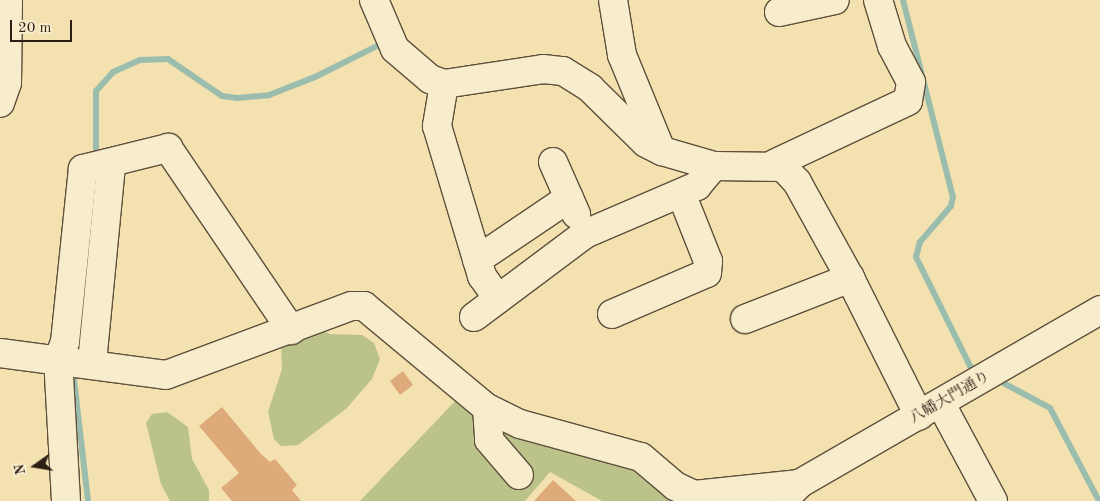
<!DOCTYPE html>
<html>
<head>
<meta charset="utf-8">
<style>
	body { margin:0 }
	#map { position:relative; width:1100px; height:501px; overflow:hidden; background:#f3e2af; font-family:"Old Standard TT","Noto Serif JP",serif }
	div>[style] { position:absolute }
	.green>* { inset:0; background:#bbc38a }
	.stream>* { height:6px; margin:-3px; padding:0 3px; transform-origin:3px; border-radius:3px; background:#9bbdae }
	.building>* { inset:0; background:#dfaa7a }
	.roads { filter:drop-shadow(1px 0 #5e4f3c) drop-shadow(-1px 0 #5e4f3c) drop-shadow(0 1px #5e4f3c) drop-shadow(0 -1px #5e4f3c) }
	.minor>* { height:28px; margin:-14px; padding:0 14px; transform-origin:14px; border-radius:14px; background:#f7eccb }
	span { translate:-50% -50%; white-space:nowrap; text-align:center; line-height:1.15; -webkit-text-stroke:4px #f7eccb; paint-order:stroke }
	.street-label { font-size:15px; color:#2c1e15 }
	.north { position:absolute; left:10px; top:441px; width:50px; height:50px; -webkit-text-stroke:4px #f7eccb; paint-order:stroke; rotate:257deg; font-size:14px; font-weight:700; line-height:20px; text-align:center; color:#2c1e15 }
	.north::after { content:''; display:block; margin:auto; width:18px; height:22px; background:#2c1e15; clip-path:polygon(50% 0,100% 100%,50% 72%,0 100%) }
	.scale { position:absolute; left:10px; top:20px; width:62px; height:22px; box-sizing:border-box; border:2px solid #2c1e15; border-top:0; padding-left:6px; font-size:15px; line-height:18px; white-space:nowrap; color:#2c1e15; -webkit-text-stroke:4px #f7eccb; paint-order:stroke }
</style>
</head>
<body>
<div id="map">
	<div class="green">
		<div style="clip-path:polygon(318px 328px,330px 334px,362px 335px,374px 343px,380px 359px,372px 379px,346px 409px,298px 445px,281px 446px,274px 439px,268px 412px,282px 369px,281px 343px)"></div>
		<div style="clip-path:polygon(459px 397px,603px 453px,697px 501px,602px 501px,550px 472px,525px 501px,360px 501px)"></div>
		<div style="clip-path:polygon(167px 412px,188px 427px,192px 459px,209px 490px,209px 501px,170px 501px,161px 484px,146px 423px,152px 414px)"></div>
	</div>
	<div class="stream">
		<div style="left:903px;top:0;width:203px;rotate:75.8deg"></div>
		<div style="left:953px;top:197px;width:9px;rotate:103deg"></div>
		<div style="left:951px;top:206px;width:48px;rotate:130.7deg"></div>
		<div style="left:920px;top:242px;width:16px;rotate:105deg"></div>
		<div style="left:916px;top:257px;width:124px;rotate:63.6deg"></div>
		<div style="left:971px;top:368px;width:8px;rotate:23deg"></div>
		<div style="left:96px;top:160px;width:69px;rotate:-90deg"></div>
		<div style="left:96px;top:91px;width:25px;rotate:-48deg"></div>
		<div style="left:113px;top:72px;width:30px;rotate:-24deg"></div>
		<div style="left:140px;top:60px;width:28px;rotate:-2deg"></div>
		<div style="left:168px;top:59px;width:65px;rotate:34.4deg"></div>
		<div style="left:222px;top:96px;width:15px;rotate:8deg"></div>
		<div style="left:237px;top:98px;width:32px;rotate:-5deg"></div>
		<div style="left:269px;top:95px;width:49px;rotate:-21.4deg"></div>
		<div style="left:315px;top:77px;width:74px;rotate:-26.6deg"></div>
		<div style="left:381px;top:44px;width:5px;rotate:-112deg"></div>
		<div style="left:73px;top:371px;width:131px;rotate:83.4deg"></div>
		<div style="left:996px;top:379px;width:61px;rotate:28.2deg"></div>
		<div style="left:1050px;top:408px;width:105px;rotate:62.2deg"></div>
	</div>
	<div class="building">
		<div style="clip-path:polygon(403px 371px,413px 385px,400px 395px,390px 381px)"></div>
		<div style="clip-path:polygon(222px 407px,261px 454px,270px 462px,275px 459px,297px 485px,292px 490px,301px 501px,232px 501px,221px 488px,239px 473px,199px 426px)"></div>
		<div style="clip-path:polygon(553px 480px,576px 501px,534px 501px)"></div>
	</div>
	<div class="roads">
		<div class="minor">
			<div style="left:374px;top:0;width:53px;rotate:66.8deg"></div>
			<div style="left:395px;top:49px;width:46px;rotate:40.6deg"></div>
			<div style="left:430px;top:79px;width:15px;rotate:20deg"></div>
			<div style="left:444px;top:84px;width:100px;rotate:-8.6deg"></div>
			<div style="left:543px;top:69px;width:20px;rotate:6deg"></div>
			<div style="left:563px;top:71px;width:32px;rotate:32deg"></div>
			<div style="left:590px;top:88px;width:78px;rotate:44.5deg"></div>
			<div style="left:646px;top:143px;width:18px;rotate:27deg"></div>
			<div style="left:662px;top:151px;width:54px;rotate:16.1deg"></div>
			<div style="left:714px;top:166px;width:69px;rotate:0.8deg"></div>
			<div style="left:783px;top:167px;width:21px;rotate:47deg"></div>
			<div style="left:797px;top:182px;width:110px;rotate:61.1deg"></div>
			<div style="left:850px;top:278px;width:154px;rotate:63.4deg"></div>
			<div style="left:613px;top:0;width:56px;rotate:80.7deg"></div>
			<div style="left:622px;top:55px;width:103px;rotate:67.7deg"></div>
			<div style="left:779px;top:12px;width:57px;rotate:-12.1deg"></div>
			<div style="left:444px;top:84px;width:43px;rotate:99.5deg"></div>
			<div style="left:437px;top:126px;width:157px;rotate:73.3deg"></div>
			<div style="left:482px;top:276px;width:28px;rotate:55deg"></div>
			<div style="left:0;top:103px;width:21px;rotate:-71deg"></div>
			<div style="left:7px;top:83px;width:83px;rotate:-89.3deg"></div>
			<div style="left:553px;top:162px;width:57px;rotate:66.1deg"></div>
			<div style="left:774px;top:164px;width:148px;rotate:-25.2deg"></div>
			<div style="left:908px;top:101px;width:19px;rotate:-81deg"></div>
			<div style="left:911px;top:82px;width:41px;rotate:-117.8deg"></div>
			<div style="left:892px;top:46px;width:48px;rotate:-106.9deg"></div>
			<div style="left:477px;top:260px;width:111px;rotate:-34deg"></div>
			<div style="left:612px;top:314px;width:103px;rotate:-23.3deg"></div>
			<div style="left:707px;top:273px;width:12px;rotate:-85deg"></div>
			<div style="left:708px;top:261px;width:73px;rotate:-111.7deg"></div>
			<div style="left:474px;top:317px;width:139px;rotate:-36.8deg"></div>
			<div style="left:585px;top:234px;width:122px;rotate:-23.2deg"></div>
			<div style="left:697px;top:186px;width:26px;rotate:-50deg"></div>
			<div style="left:745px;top:319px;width:113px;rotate:-21.3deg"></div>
			<div style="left:0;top:353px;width:167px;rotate:7.5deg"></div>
			<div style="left:166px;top:375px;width:198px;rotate:-20.4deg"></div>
			<div style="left:352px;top:306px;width:12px"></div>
			<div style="left:364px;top:306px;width:160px;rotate:39.7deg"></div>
			<div style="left:487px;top:408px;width:37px;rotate:26deg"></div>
			<div style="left:520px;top:424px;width:125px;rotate:15.3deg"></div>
			<div style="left:641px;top:457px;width:45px;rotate:40.5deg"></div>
			<div style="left:675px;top:486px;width:21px;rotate:25deg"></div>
			<div style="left:694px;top:495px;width:106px;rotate:-6deg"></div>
			<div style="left:92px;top:363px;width:199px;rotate:-84.5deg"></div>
			<div style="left:941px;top:404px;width:110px;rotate:61.8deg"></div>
			<div style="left:487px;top:408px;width:32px;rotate:86deg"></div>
			<div style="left:489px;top:440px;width:46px;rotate:49.4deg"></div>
			<div style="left:786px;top:498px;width:19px;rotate:-47deg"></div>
			<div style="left:799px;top:484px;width:348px;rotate:-30deg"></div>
			<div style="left:66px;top:501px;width:141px;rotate:-93.2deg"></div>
			<div style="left:58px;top:360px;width:19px;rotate:-69deg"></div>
			<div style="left:65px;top:342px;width:174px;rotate:-84.1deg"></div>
			<div style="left:83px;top:169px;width:88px;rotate:-13.9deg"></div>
			<div style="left:168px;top:148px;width:220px;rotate:55.9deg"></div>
		</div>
	</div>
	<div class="street-label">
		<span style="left:950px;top:398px;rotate:-30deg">八幡大門通り</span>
	</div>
	<div class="north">N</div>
	<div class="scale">20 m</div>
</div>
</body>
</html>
